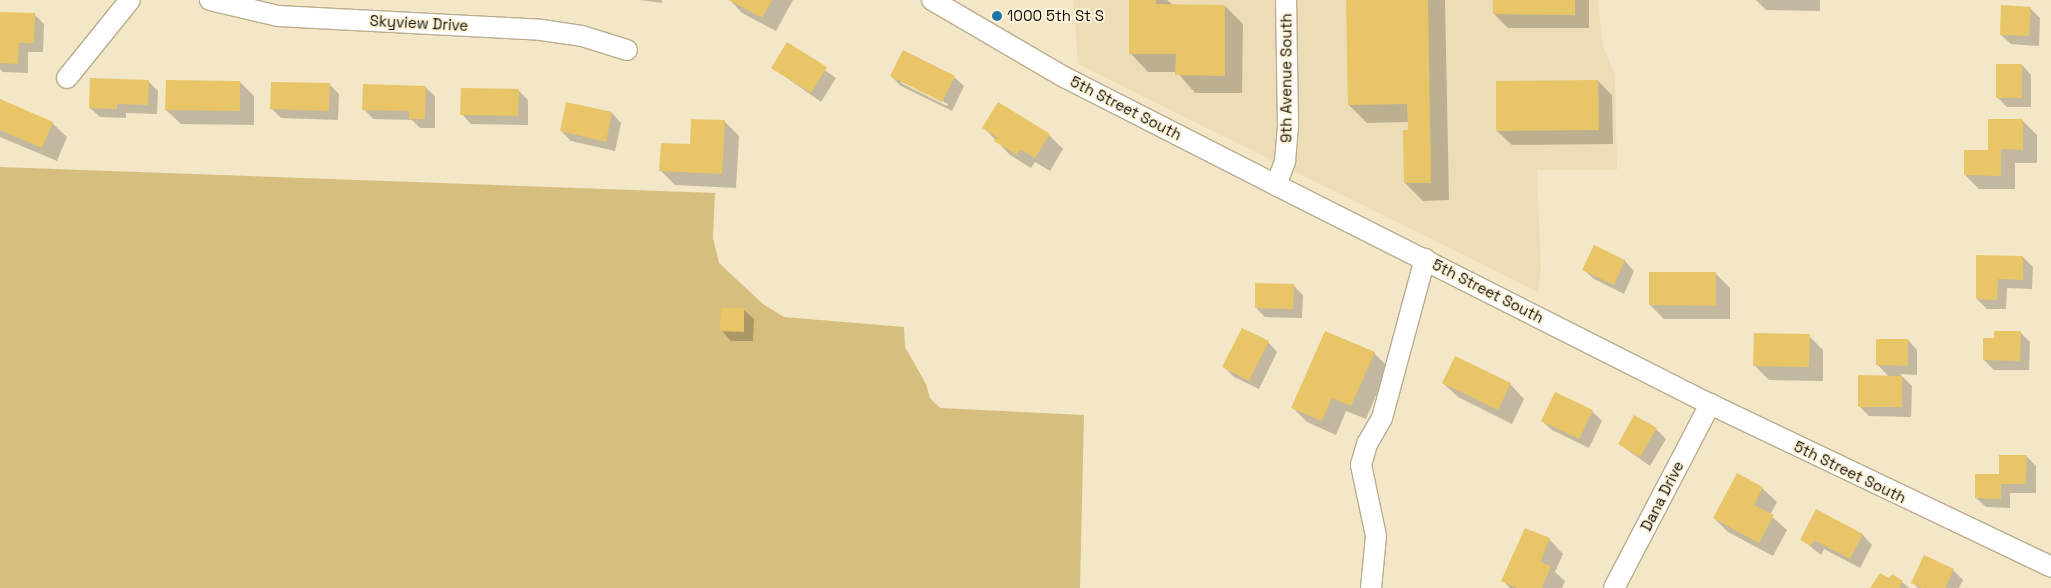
<!DOCTYPE html>
<html>
<head>
<meta charset="utf-8">
<style>
	body { margin:0 }
	#map { position:relative; width:2051px; height:588px; overflow:hidden; background:#f3e7c7; font-family:"Space Grotesk",sans-serif }
	div>[style] { position:absolute }
	.built>* { inset:0; background:#ecddb6 }
	.green>* { inset:0; background:#d6be7e }
	.shadow>* { inset:0; background:#0003 }
	.building>* { inset:0; background:#e8c566 }
	.roads { filter:drop-shadow(1px 0 #b9ad8f) drop-shadow(-1px 0 #b9ad8f) drop-shadow(0 1px #b9ad8f) drop-shadow(0 -1px #b9ad8f) }
	.minor>* { height:20px; margin:-10px; padding:0 10px; transform-origin:10px; border-radius:10px; background:#fff }
	.dots>* { width:14px; height:14px; translate:-50% -50%; box-sizing:border-box; border:2px solid #fef4db; border-radius:50% }
	span { translate:-50% -50%; white-space:nowrap; text-align:center; line-height:1.15; -webkit-text-stroke:4px #fef4db; paint-order:stroke }
	.poi-label { font-size:15px; color:#120e04 }
	.left { translate:0 -50%; text-align:left }
	.street-label { font-size:15px; color:#120e04 }
</style>
</head>
<body>
<div id="map">
	<div class="built">
		<div style="clip-path:polygon(1073px 0,1598px 0,1603px 46px,1615px 75px,1617px 170px,1537px 170px,1541px 268px,1538px 292px,1078px 64px)"></div>
	</div>
	<div class="green">
		<div style="clip-path:polygon(0 167px,715px 193px,713px 238px,719px 263px,763px 304px,784px 317px,904px 327px,905px 347px,926px 384px,930px 398px,940px 408px,1084px 415px,1080px 588px,0 588px)"></div>
	</div>
	<div class="shadow">
		<div style="clip-path:polygon(639px 0,662px 0,662px 3px)"></div>
		<div style="clip-path:polygon(730px 0,793px 0,776px 31px,742px 13px)"></div>
		<div style="clip-path:polygon(1130px 0,1167px 0,1173px 5px,1225px 6px,1243px 24px,1242px 93px,1195px 93px,1177px 72px,1148px 72px,1130px 53px)"></div>
		<div style="clip-path:polygon(1347px 0,1445px 0,1449px 200px,1423px 201px,1405px 183px,1409px 122px,1367px 123px,1349px 105px)"></div>
		<div style="clip-path:polygon(1494px 0,1589px 0,1589px 28px,1508px 28px,1494px 14px)"></div>
		<div style="clip-path:polygon(1756px 0,1820px 0,1820px 11px,1766px 10px)"></div>
		<div style="clip-path:polygon(2030px 8px,2040px 18px,2039px 46px,2011px 44px,2001px 35px)"></div>
		<div style="clip-path:polygon(0 13px,34px 14px,44px 24px,43px 52px,28px 52px,28px 73px,3px 72px,0 69px)"></div>
		<div style="clip-path:polygon(788px 44px,836px 78px,821px 102px,773px 68px)"></div>
		<div style="clip-path:polygon(2022px 65px,2031px 75px,2031px 107px,2007px 107px,1997px 97px)"></div>
		<div style="clip-path:polygon(evenodd,891px 76px,954px 77px,964px 86px,952px 111px,901px 86px,891px 76px,901px 80px,948px 104px,947px 106px,901px 83px,901px 80px)"></div>
		<div style="clip-path:polygon(148px 81px,158px 91px,157px 114px,126px 113px,126px 118px,100px 117px,90px 108px)"></div>
		<div style="clip-path:polygon(1598px 81px,1612px 95px,1613px 144px,1512px 145px,1497px 131px)"></div>
		<div style="clip-path:polygon(240px 82px,254px 96px,254px 125px,181px 124px,166px 110px)"></div>
		<div style="clip-path:polygon(329px 84px,339px 94px,338px 120px,281px 118px,272px 109px)"></div>
		<div style="clip-path:polygon(425px 87px,435px 96px,435px 128px,420px 128px,412px 120px,373px 119px,364px 109px)"></div>
		<div style="clip-path:polygon(518px 90px,528px 100px,528px 125px,471px 124px,462px 114px)"></div>
		<div style="clip-path:polygon(0 101px,52px 123px,67px 137px,57px 161px,0 137px)"></div>
		<div style="clip-path:polygon(612px 113px,621px 123px,615px 151px,571px 141px,561px 131px)"></div>
		<div style="clip-path:polygon(724px 121px,739px 136px,736px 188px,675px 185px,661px 171px)"></div>
		<div style="clip-path:polygon(2023px 121px,2037px 135px,2037px 163px,2015px 163px,2015px 189px,1979px 189px,1965px 175px)"></div>
		<div style="clip-path:polygon(984px 128px,1049px 135px,1063px 149px,1050px 171px,1035px 162px,1031px 168px,1010px 155px)"></div>
		<div style="clip-path:polygon(1595px 247px,1625px 261px,1634px 271px,1624px 294px,1594px 279px,1584px 270px)"></div>
		<div style="clip-path:polygon(1978px 256px,2023px 257px,2033px 267px,2032px 289px,2007px 288px,2006px 309px,1987px 309px,1977px 299px)"></div>
		<div style="clip-path:polygon(1715px 273px,1730px 288px,1730px 319px,1664px 319px,1650px 305px)"></div>
		<div style="clip-path:polygon(1293px 285px,1303px 295px,1302px 318px,1265px 317px,1256px 308px)"></div>
		<div style="clip-path:polygon(744px 310px,754px 319px,753px 341px,731px 341px,722px 331px)"></div>
		<div style="clip-path:polygon(2020px 332px,2030px 342px,2029px 370px,1994px 370px,1984px 360px,1995px 340px)"></div>
		<div style="clip-path:polygon(1809px 336px,1823px 350px,1823px 381px,1769px 380px,1754px 365px)"></div>
		<div style="clip-path:polygon(1908px 340px,1917px 350px,1917px 375px,1900px 374px,1912px 386px,1911px 417px,1869px 416px,1859px 406px,1889px 377px,1877px 364px)"></div>
		<div style="clip-path:polygon(1268px 342px,1277px 352px,1259px 389px,1234px 377px,1224px 367px)"></div>
		<div style="clip-path:polygon(1374px 353px,1388px 367px,1366px 419px,1346px 411px,1336px 435px,1307px 422px,1293px 408px)"></div>
		<div style="clip-path:polygon(1456px 358px,1510px 384px,1524px 399px,1512px 424px,1458px 397px,1443px 383px)"></div>
		<div style="clip-path:polygon(1556px 393px,1592px 411px,1602px 421px,1589px 448px,1552px 430px,1542px 421px)"></div>
		<div style="clip-path:polygon(1656px 429px,1666px 439px,1650px 466px,1619px 444px)"></div>
		<div style="clip-path:polygon(2026px 456px,2036px 466px,2036px 493px,2010px 493px,2010px 508px,1986px 507px,1976px 498px)"></div>
		<div style="clip-path:polygon(1762px 488px,1777px 502px,1770px 515px,1787px 530px,1773px 556px,1728px 532px,1714px 518px)"></div>
		<div style="clip-path:polygon(1816px 511px,1863px 535px,1872px 545px,1860px 568px,1824px 549px,1821px 555px,1801px 539px)"></div>
		<div style="clip-path:polygon(1549px 539px,1563px 554px,1555px 572px,1565px 581px,1562px 588px,1510px 588px,1503px 581px)"></div>
		<div style="clip-path:polygon(1925px 557px,1953px 570px,1963px 580px,1959px 588px,1918px 588px,1913px 583px)"></div>
		<div style="clip-path:polygon(1889px 580px,1902px 582px,1909px 588px,1871px 588px)"></div>
	</div>
	<div class="building">
		<div style="clip-path:polygon(729px 0,772px 0,762px 18px)"></div>
		<div style="clip-path:polygon(1129px 0,1156px 0,1156px 4px,1225px 5px,1225px 76px,1175px 75px,1176px 54px,1129px 54px)"></div>
		<div style="clip-path:polygon(1346px 0,1428px 0,1431px 183px,1404px 183px,1403px 130px,1408px 130px,1407px 104px,1348px 105px)"></div>
		<div style="clip-path:polygon(1493px 0,1575px 0,1575px 15px,1493px 14px)"></div>
		<div style="clip-path:polygon(2001px 5px,2031px 7px,2029px 36px,2000px 35px)"></div>
		<div style="clip-path:polygon(0 12px,35px 13px,34px 43px,19px 43px,18px 64px,0 63px)"></div>
		<div style="clip-path:polygon(787px 42px,827px 67px,811px 93px,771px 68px)"></div>
		<div style="clip-path:polygon(903px 50px,955px 76px,942px 102px,890px 76px)"></div>
		<div style="clip-path:polygon(1996px 64px,2022px 64px,2022px 98px,1996px 98px)"></div>
		<div style="clip-path:polygon(90px 78px,149px 80px,148px 105px,117px 104px,117px 109px,89px 108px)"></div>
		<div style="clip-path:polygon(166px 80px,240px 81px,240px 111px,165px 110px)"></div>
		<div style="clip-path:polygon(1598px 80px,1599px 130px,1496px 131px,1496px 81px)"></div>
		<div style="clip-path:polygon(271px 82px,330px 83px,329px 111px,270px 109px)"></div>
		<div style="clip-path:polygon(363px 84px,426px 86px,425px 119px,409px 119px,409px 111px,362px 110px)"></div>
		<div style="clip-path:polygon(461px 88px,519px 89px,518px 116px,460px 115px)"></div>
		<div style="clip-path:polygon(0 99px,53px 122px,42px 148px,0 130px)"></div>
		<div style="clip-path:polygon(566px 102px,612px 112px,606px 142px,560px 131px)"></div>
		<div style="clip-path:polygon(998px 102px,1050px 134px,1035px 158px,1020px 149px,1017px 155px,994px 141px,997px 137px,982px 128px)"></div>
		<div style="clip-path:polygon(691px 119px,725px 120px,722px 174px,659px 171px,661px 143px,690px 144px)"></div>
		<div style="clip-path:polygon(1988px 119px,2023px 119px,2023px 150px,2001px 149px,2001px 176px,1964px 175px,1964px 150px,1988px 150px)"></div>
		<div style="clip-path:polygon(1594px 245px,1625px 260px,1614px 285px,1582px 270px)"></div>
		<div style="clip-path:polygon(1976px 255px,2023px 256px,2023px 280px,1998px 279px,1997px 300px,1976px 299px)"></div>
		<div style="clip-path:polygon(1649px 272px,1716px 272px,1716px 306px,1649px 305px)"></div>
		<div style="clip-path:polygon(1255px 283px,1294px 284px,1293px 309px,1255px 308px)"></div>
		<div style="clip-path:polygon(721px 308px,744px 308px,744px 332px,720px 331px)"></div>
		<div style="clip-path:polygon(1242px 328px,1269px 341px,1249px 381px,1222px 367px)"></div>
		<div style="clip-path:polygon(1325px 331px,1375px 352px,1351px 406px,1332px 398px,1322px 421px,1291px 408px)"></div>
		<div style="clip-path:polygon(1994px 331px,2021px 331px,2020px 361px,1983px 360px,1983px 338px,1994px 338px)"></div>
		<div style="clip-path:polygon(1754px 333px,1810px 334px,1809px 367px,1753px 366px)"></div>
		<div style="clip-path:polygon(1876px 339px,1908px 339px,1908px 366px,1876px 365px)"></div>
		<div style="clip-path:polygon(1455px 356px,1511px 383px,1498px 410px,1442px 383px)"></div>
		<div style="clip-path:polygon(1858px 375px,1902px 376px,1902px 407px,1858px 407px)"></div>
		<div style="clip-path:polygon(1555px 392px,1593px 410px,1579px 439px,1541px 421px)"></div>
		<div style="clip-path:polygon(1634px 415px,1657px 428px,1640px 457px,1618px 444px)"></div>
		<div style="clip-path:polygon(1999px 455px,2027px 455px,2026px 484px,2001px 484px,2001px 499px,1975px 498px,1975px 474px,1999px 474px)"></div>
		<div style="clip-path:polygon(1737px 473px,1763px 487px,1754px 505px,1774px 515px,1759px 543px,1713px 518px)"></div>
		<div style="clip-path:polygon(1816px 509px,1863px 534px,1850px 559px,1814px 540px,1811px 546px,1800px 540px)"></div>
		<div style="clip-path:polygon(1525px 528px,1550px 538px,1540px 562px,1551px 566px,1542px 588px,1517px 588px,1501px 581px)"></div>
		<div style="clip-path:polygon(1924px 555px,1954px 569px,1945px 588px,1922px 588px,1911px 583px)"></div>
		<div style="clip-path:polygon(1880px 573px,1889px 578px,1892px 574px,1903px 581px,1899px 588px,1870px 588px)"></div>
	</div>
	<div class="roads">
		<div class="minor">
			<div style="left:210px;top:0;width:70px;rotate:13.2deg"></div>
			<div style="left:278px;top:16px;width:263px;rotate:3deg"></div>
			<div style="left:541px;top:30px;width:41px;rotate:8.3deg"></div>
			<div style="left:582px;top:36px;width:47px;rotate:17.3deg"></div>
			<div style="left:932px;top:0;width:153px;rotate:30.3deg"></div>
			<div style="left:1064px;top:77px;width:238px;rotate:27deg"></div>
			<div style="left:1276px;top:185px;width:486px;rotate:26.8deg"></div>
			<div style="left:1710px;top:404px;width:378px;rotate:25.5deg"></div>
			<div style="left:67px;top:78px;width:100px;rotate:-51.1deg"></div>
			<div style="left:1276px;top:185px;width:26px;rotate:-69deg"></div>
			<div style="left:1285px;top:161px;width:36px;rotate:-85deg"></div>
			<div style="left:1288px;top:125px;width:125px;rotate:-90.9deg"></div>
			<div style="left:1371px;top:588px;width:52px;rotate:-84.5deg"></div>
			<div style="left:1376px;top:536px;width:73px;rotate:-101.9deg"></div>
			<div style="left:1361px;top:465px;width:22px;rotate:-74deg"></div>
			<div style="left:1367px;top:444px;width:30px;rotate:-60deg"></div>
			<div style="left:1382px;top:418px;width:165px;rotate:-74.9deg"></div>
			<div style="left:1614px;top:588px;width:208px;rotate:-62.4deg"></div>
		</div>
	</div>
	<div class="dots">
		<div style="left:997px;top:16px;background:#1e74a4"></div>
	</div>
	<div class="poi-label">
		<span class="left" style="left:1007px;top:16px">1000 5th St S</span>
	</div>
	<div class="street-label">
		<span style="left:419px;top:23px;rotate:3deg">Skyview Drive</span>
		<span style="left:1286px;top:78px;rotate:-90deg">9th Avenue South</span>
		<span style="left:1126px;top:108px;rotate:27deg">5th Street South</span>
		<span style="left:1488px;top:291px;rotate:27deg">5th Street South</span>
		<span style="left:1850px;top:472px;rotate:26deg">5th Street South</span>
		<span style="left:1662px;top:496px;rotate:-63deg">Dana Drive</span>
	</div>
</div>
</body>
</html>
